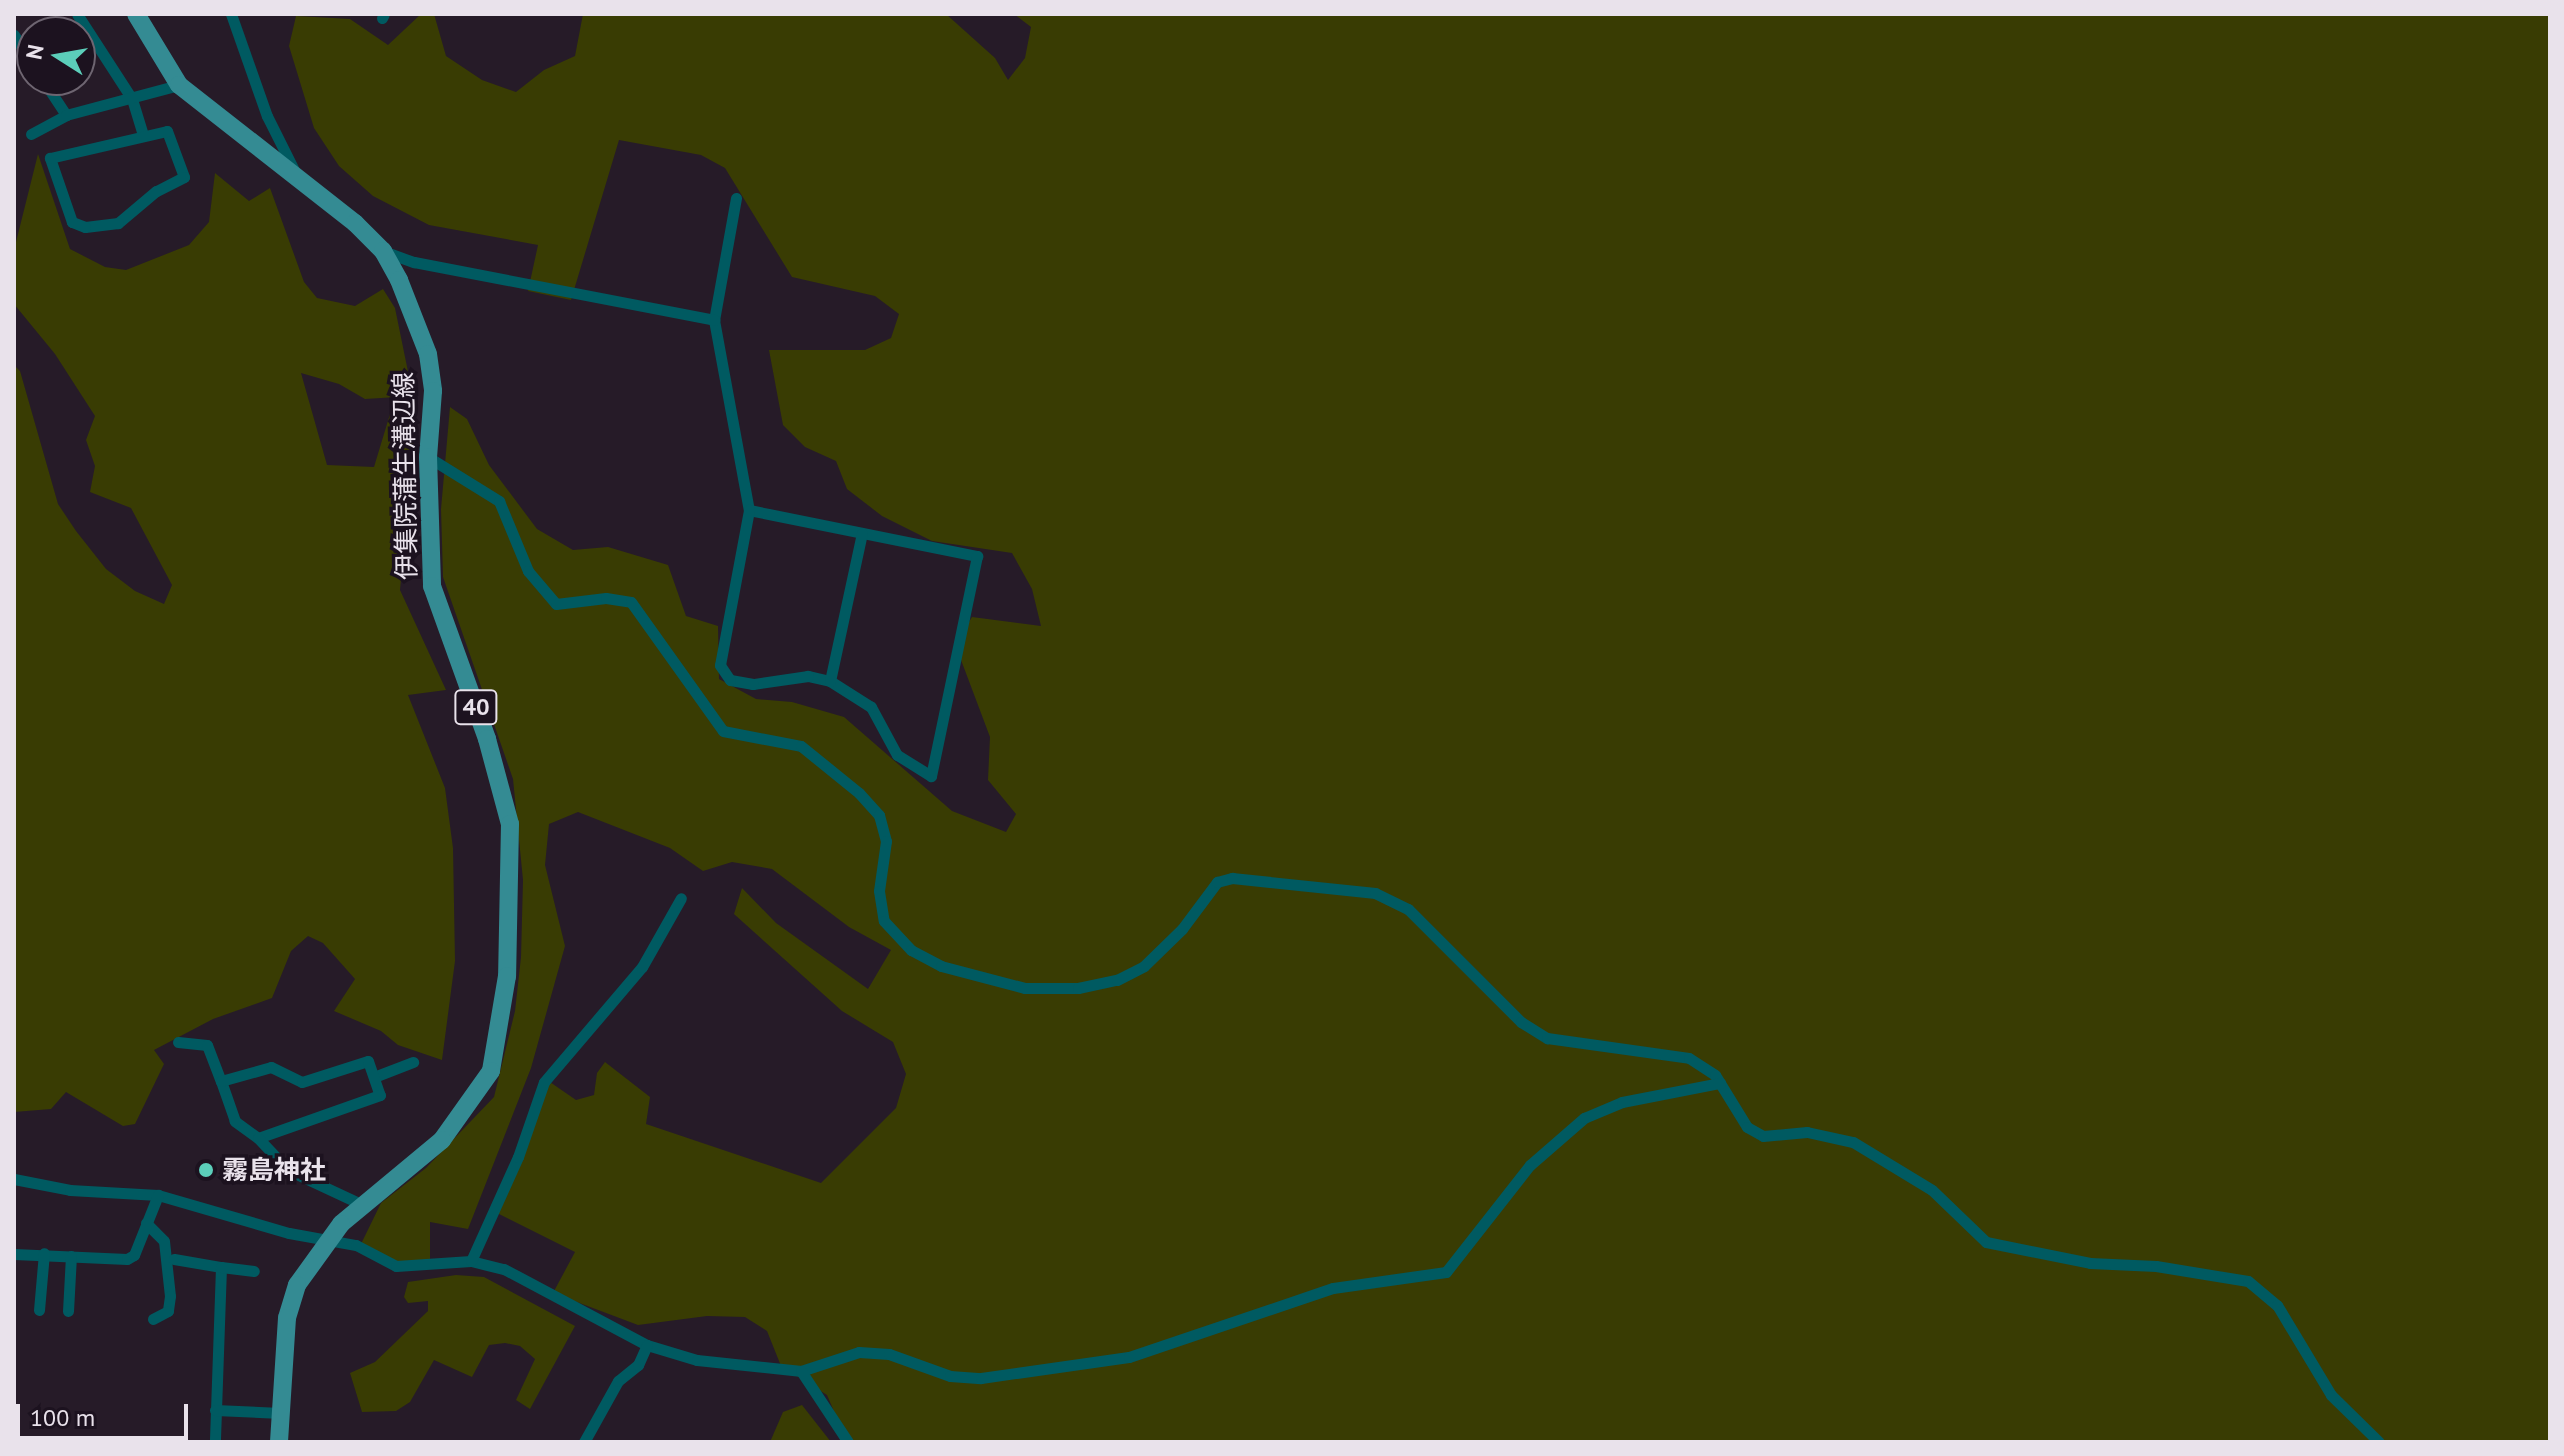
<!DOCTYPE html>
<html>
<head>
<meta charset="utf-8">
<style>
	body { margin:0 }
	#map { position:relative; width:2564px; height:1456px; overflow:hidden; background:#261b28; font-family:"PT Sans","Noto Sans JP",sans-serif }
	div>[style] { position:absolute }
	.green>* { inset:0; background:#393c03 }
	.street>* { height:11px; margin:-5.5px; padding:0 5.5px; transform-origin:5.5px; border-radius:5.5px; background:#005a61 }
	.primary>* { height:18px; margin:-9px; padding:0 9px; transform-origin:9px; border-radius:9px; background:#348b93 }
	.dots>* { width:22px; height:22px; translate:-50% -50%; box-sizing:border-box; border:4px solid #1c121f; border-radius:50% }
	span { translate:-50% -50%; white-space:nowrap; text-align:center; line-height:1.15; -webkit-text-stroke:7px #1c121f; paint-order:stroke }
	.shield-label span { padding:2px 6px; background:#1c121f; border:2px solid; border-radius:6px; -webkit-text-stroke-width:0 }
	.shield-label { font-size:24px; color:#e9e2eb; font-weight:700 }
	.street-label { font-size:26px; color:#e9e2eb }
	.poi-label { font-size:26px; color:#e9e2eb; font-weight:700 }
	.left { translate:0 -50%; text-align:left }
	.frame { position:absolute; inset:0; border:16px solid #e9e2eb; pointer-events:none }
	.north { position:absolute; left:16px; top:16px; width:80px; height:80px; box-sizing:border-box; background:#1c121f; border:2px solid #6e6571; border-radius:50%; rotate:281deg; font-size:22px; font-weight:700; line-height:32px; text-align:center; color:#e9e2eb }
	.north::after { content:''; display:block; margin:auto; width:28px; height:36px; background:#5cceba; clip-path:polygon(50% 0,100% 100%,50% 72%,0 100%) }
	.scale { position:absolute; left:16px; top:1404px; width:172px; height:36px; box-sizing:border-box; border:4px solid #e9e2eb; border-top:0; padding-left:10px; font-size:24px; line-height:28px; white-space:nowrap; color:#e9e2eb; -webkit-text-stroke:6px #1c121f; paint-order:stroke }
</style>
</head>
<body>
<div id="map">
	<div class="green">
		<div style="clip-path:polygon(421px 14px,434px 14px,446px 56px,482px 80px,516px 92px,544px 70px,575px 56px,583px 14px,946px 14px,995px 58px,1008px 80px,1025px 58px,1031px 27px,1014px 14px,2550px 14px,2550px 1442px,847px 1442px,827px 1395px,781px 1366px,767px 1331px,745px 1317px,707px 1316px,638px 1325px,553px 1293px,575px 1252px,497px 1213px,547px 1080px,576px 1100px,594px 1095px,597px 1073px,605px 1062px,650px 1097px,646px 1124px,821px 1183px,896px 1108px,906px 1074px,893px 1042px,842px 1011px,734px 914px,742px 888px,776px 923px,868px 989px,891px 950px,849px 927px,772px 869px,732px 862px,703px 871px,670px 848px,578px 812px,549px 824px,545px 865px,565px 946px,531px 1068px,468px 1229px,430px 1222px,430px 1263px,393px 1268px,361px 1244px,381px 1203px,426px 1168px,494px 1097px,515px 1011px,521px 957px,523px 880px,513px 779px,443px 577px,441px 509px,450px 407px,467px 419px,489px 465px,537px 529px,573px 550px,608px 547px,668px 565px,686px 616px,718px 626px,719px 679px,756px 699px,792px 702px,844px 717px,952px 811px,1006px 832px,1016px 814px,988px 780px,990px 737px,955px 644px,972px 617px,1041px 626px,1032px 589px,1012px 553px,932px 541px,882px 516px,847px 489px,836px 461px,805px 447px,783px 425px,769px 350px,865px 350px,891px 338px,899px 314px,875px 296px,792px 277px,725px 168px,701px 155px,619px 140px,571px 300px,528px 291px,538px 245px,429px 225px,373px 196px,339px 166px,314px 128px,289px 46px,296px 16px,350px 19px,388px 45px)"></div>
		<div style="clip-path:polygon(38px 154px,70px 249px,105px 267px,126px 270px,189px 245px,209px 222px,215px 173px,249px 201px,270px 188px,304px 282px,317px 298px,355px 306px,383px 289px,395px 308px,413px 396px,365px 399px,339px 384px,301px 373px,327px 465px,374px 467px,390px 414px,416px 418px,400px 590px,446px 690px,408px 695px,445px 788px,453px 848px,455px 961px,442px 1060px,398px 1045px,381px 1031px,334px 1011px,355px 979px,323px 943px,308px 936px,291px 951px,272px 998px,213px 1019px,154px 1050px,164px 1064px,135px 1124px,123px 1126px,66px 1092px,51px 1109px,14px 1112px,14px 365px,20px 371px,58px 504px,76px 531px,106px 569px,135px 591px,164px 604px,172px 585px,131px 508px,90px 492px,95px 466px,86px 440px,95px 416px,55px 354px,14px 304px,14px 250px)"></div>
		<div style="clip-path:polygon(456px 1275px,484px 1277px,575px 1326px,530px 1409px,516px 1400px,535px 1359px,520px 1346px,505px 1343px,489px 1345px,472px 1377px,434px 1360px,410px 1402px,396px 1411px,362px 1412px,350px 1373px,375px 1362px,428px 1311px,428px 1301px,408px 1303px,404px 1297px,408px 1282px)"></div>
		<div style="clip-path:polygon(802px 1405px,831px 1442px,770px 1442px,783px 1412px)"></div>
	</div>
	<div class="street">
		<div style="left:77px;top:14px;width:101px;rotate:57.1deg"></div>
		<div style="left:132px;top:99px;width:37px;rotate:73deg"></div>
		<div style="left:231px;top:14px;width:108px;rotate:70.6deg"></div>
		<div style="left:267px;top:116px;width:60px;rotate:63.4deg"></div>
		<div style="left:382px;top:18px;width:4px;rotate:-63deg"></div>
		<div style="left:14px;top:35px;width:33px;rotate:57deg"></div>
		<div style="left:43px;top:80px;width:42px;rotate:56.7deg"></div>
		<div style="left:167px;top:131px;width:49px;rotate:69.7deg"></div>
		<div style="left:184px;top:177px;width:31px;rotate:153deg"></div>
		<div style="left:156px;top:191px;width:50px;rotate:139.9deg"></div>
		<div style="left:118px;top:223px;width:33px;rotate:173deg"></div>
		<div style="left:85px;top:227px;width:14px;rotate:-159deg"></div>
		<div style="left:72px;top:222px;width:68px;rotate:-109deg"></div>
		<div style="left:50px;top:158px;width:120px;rotate:-13deg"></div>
		<div style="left:31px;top:134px;width:40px;rotate:-28deg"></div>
		<div style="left:66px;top:115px;width:117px;rotate:-14.9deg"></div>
		<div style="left:736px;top:198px;width:124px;rotate:100.2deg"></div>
		<div style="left:714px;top:320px;width:193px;rotate:79.6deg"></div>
		<div style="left:383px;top:251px;width:33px;rotate:20deg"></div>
		<div style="left:414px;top:262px;width:306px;rotate:10.9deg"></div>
		<div style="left:428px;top:457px;width:84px;rotate:31.8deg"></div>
		<div style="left:499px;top:501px;width:76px;rotate:67.5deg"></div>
		<div style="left:528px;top:571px;width:43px;rotate:49.7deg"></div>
		<div style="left:556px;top:604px;width:50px;rotate:-6.8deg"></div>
		<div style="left:606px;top:598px;width:25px;rotate:9deg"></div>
		<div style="left:631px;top:602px;width:158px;rotate:54.5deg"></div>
		<div style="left:723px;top:731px;width:79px;rotate:10.9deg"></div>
		<div style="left:801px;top:746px;width:75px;rotate:39deg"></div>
		<div style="left:859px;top:793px;width:30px;rotate:48deg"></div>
		<div style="left:879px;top:815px;width:27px;rotate:75deg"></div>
		<div style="left:886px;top:841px;width:50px;rotate:98deg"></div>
		<div style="left:879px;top:891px;width:30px;rotate:81deg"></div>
		<div style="left:884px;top:921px;width:40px;rotate:47deg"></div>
		<div style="left:911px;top:950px;width:34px;rotate:28deg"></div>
		<div style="left:941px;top:966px;width:87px;rotate:14.7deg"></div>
		<div style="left:1025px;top:988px;width:53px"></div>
		<div style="left:1078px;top:988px;width:40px;rotate:-12deg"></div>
		<div style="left:1117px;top:980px;width:30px;rotate:-27deg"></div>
		<div style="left:1144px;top:966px;width:53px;rotate:-44.2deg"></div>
		<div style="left:1182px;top:929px;width:59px;rotate:-53.3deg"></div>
		<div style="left:1217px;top:882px;width:16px;rotate:-15deg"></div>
		<div style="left:1232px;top:878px;width:144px;rotate:6deg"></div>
		<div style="left:1375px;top:893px;width:37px;rotate:26deg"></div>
		<div style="left:1408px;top:909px;width:160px;rotate:45deg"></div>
		<div style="left:1521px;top:1022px;width:31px;rotate:32deg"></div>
		<div style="left:1547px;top:1038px;width:143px;rotate:8deg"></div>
		<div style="left:1689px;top:1058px;width:31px;rotate:33deg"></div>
		<div style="left:1715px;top:1075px;width:61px;rotate:58.4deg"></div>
		<div style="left:1747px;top:1127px;width:18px;rotate:29deg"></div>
		<div style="left:1763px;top:1136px;width:44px;rotate:-5.2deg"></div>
		<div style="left:1807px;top:1132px;width:47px;rotate:12.3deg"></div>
		<div style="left:1853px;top:1142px;width:92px;rotate:31.3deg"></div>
		<div style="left:1932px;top:1190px;width:75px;rotate:43.9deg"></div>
		<div style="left:1986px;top:1242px;width:106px;rotate:11.4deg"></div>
		<div style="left:2090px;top:1263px;width:66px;rotate:2.6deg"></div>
		<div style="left:2156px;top:1266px;width:93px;rotate:9.3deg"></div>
		<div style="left:2248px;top:1281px;width:38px;rotate:40deg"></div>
		<div style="left:2277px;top:1305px;width:105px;rotate:59deg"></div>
		<div style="left:2331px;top:1395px;width:67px;rotate:44.4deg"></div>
		<div style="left:749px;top:510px;width:233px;rotate:11.4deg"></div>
		<div style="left:977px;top:556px;width:225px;rotate:101.8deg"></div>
		<div style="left:931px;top:776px;width:40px;rotate:-148deg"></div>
		<div style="left:897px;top:755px;width:55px;rotate:-118.4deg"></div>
		<div style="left:871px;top:707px;width:49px;rotate:-147.6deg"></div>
		<div style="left:830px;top:681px;width:23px;rotate:-167deg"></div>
		<div style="left:808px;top:676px;width:56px;rotate:171.7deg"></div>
		<div style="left:753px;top:684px;width:23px;rotate:-170deg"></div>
		<div style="left:730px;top:680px;width:18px;rotate:-124deg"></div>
		<div style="left:720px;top:665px;width:158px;rotate:-79.4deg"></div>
		<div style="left:830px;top:681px;width:151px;rotate:-77.8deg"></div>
		<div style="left:178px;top:1042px;width:29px;rotate:6deg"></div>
		<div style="left:207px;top:1045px;width:39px;rotate:69deg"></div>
		<div style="left:374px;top:1077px;width:42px;rotate:-21deg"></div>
		<div style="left:258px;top:1138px;width:29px;rotate:-144deg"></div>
		<div style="left:235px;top:1121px;width:42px;rotate:-109.3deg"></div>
		<div style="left:221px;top:1081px;width:52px;rotate:-15.6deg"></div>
		<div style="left:271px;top:1067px;width:34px;rotate:26deg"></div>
		<div style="left:302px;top:1082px;width:69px;rotate:-17.7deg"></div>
		<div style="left:368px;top:1061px;width:36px;rotate:71deg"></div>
		<div style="left:380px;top:1095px;width:129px;rotate:160.6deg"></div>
		<div style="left:258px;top:1138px;width:44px;rotate:46.8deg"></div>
		<div style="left:288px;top:1170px;width:81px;rotate:25deg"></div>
		<div style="left:14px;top:1179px;width:57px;rotate:11.1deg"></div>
		<div style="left:70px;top:1190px;width:88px;rotate:3.3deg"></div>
		<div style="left:158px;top:1195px;width:136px;rotate:16.2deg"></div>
		<div style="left:289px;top:1233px;width:68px;rotate:10.2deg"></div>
		<div style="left:356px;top:1245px;width:45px;rotate:27.7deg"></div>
		<div style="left:396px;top:1266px;width:75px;rotate:-3.8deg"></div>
		<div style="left:471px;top:1261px;width:34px;rotate:14deg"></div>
		<div style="left:504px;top:1269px;width:162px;rotate:28deg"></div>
		<div style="left:647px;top:1345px;width:52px;rotate:16.7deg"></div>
		<div style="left:697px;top:1360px;width:105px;rotate:6deg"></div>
		<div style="left:801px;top:1371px;width:61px;rotate:-18.1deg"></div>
		<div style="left:859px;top:1352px;width:30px;rotate:4deg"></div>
		<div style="left:889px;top:1354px;width:65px;rotate:19.8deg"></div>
		<div style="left:950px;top:1376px;width:31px;rotate:4deg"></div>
		<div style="left:981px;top:1378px;width:149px;rotate:-8.1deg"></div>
		<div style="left:1129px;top:1357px;width:215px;rotate:-18.7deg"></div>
		<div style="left:1333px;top:1288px;width:114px;rotate:-8.1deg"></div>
		<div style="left:1446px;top:1272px;width:136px;rotate:-51.9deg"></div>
		<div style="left:1530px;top:1165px;width:72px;rotate:-41deg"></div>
		<div style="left:1584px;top:1118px;width:41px;rotate:-22.8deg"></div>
		<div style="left:1622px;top:1102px;width:100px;rotate:-11deg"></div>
		<div style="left:146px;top:1223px;width:25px;rotate:45deg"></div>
		<div style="left:164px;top:1241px;width:55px;rotate:83.8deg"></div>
		<div style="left:170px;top:1296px;width:15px;rotate:98deg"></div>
		<div style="left:168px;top:1311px;width:17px;rotate:152deg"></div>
		<div style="left:14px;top:1254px;width:113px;rotate:2.5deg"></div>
		<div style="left:127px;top:1259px;width:8px;rotate:-30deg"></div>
		<div style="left:134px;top:1255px;width:65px;rotate:-68.2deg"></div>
		<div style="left:174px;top:1259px;width:48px;rotate:9.7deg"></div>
		<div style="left:221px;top:1267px;width:175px;rotate:92deg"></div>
		<div style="left:471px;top:1261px;width:114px;rotate:-65.7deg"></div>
		<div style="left:518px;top:1157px;width:79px;rotate:-70.9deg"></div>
		<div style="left:544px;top:1082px;width:151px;rotate:-49.6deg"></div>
		<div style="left:642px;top:967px;width:79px;rotate:-60.5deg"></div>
		<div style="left:221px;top:1267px;width:33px;rotate:7deg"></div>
		<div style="left:39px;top:1310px;width:57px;rotate:-85deg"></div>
		<div style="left:68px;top:1311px;width:55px;rotate:-86.9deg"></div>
		<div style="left:801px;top:1371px;width:85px;rotate:56.5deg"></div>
		<div style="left:215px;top:1410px;width:66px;rotate:2.6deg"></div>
		<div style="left:584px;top:1442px;width:70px;rotate:-60.9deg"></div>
		<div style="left:618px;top:1381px;width:26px;rotate:-39deg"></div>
		<div style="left:638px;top:1365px;width:22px;rotate:-66deg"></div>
	</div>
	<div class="primary">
		<div style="left:136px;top:14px;width:83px;rotate:58.8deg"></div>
		<div style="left:179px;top:85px;width:224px;rotate:38.1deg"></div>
		<div style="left:355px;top:223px;width:40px;rotate:45deg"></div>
		<div style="left:383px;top:251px;width:33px;rotate:61deg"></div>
		<div style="left:399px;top:280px;width:79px;rotate:68.6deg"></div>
		<div style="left:428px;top:354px;width:37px;rotate:82deg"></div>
		<div style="left:433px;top:391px;width:66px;rotate:94.3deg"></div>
		<div style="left:428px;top:457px;width:129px;rotate:88.2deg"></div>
		<div style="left:432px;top:586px;width:163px;rotate:70.2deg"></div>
		<div style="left:487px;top:739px;width:88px;rotate:74.9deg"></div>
		<div style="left:510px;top:824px;width:152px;rotate:91.1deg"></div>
		<div style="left:507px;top:976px;width:96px;rotate:99.6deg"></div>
		<div style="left:491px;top:1071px;width:85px;rotate:125.4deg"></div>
		<div style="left:442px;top:1140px;width:131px;rotate:140.3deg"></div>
		<div style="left:341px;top:1224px;width:75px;rotate:125.8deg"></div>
		<div style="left:297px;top:1285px;width:34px;rotate:107deg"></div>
		<div style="left:287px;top:1318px;width:124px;rotate:93.7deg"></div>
	</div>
	<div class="dots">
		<div style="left:206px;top:1170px;background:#5cceba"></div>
	</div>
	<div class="shield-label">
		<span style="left:476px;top:707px">40</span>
	</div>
	<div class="street-label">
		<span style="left:405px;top:476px;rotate:-91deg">伊集院蒲生溝辺線</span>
	</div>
	<div class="poi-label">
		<span class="left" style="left:222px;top:1170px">霧島神社</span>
	</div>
	<div class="frame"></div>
	<div class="north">N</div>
	<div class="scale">100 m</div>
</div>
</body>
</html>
